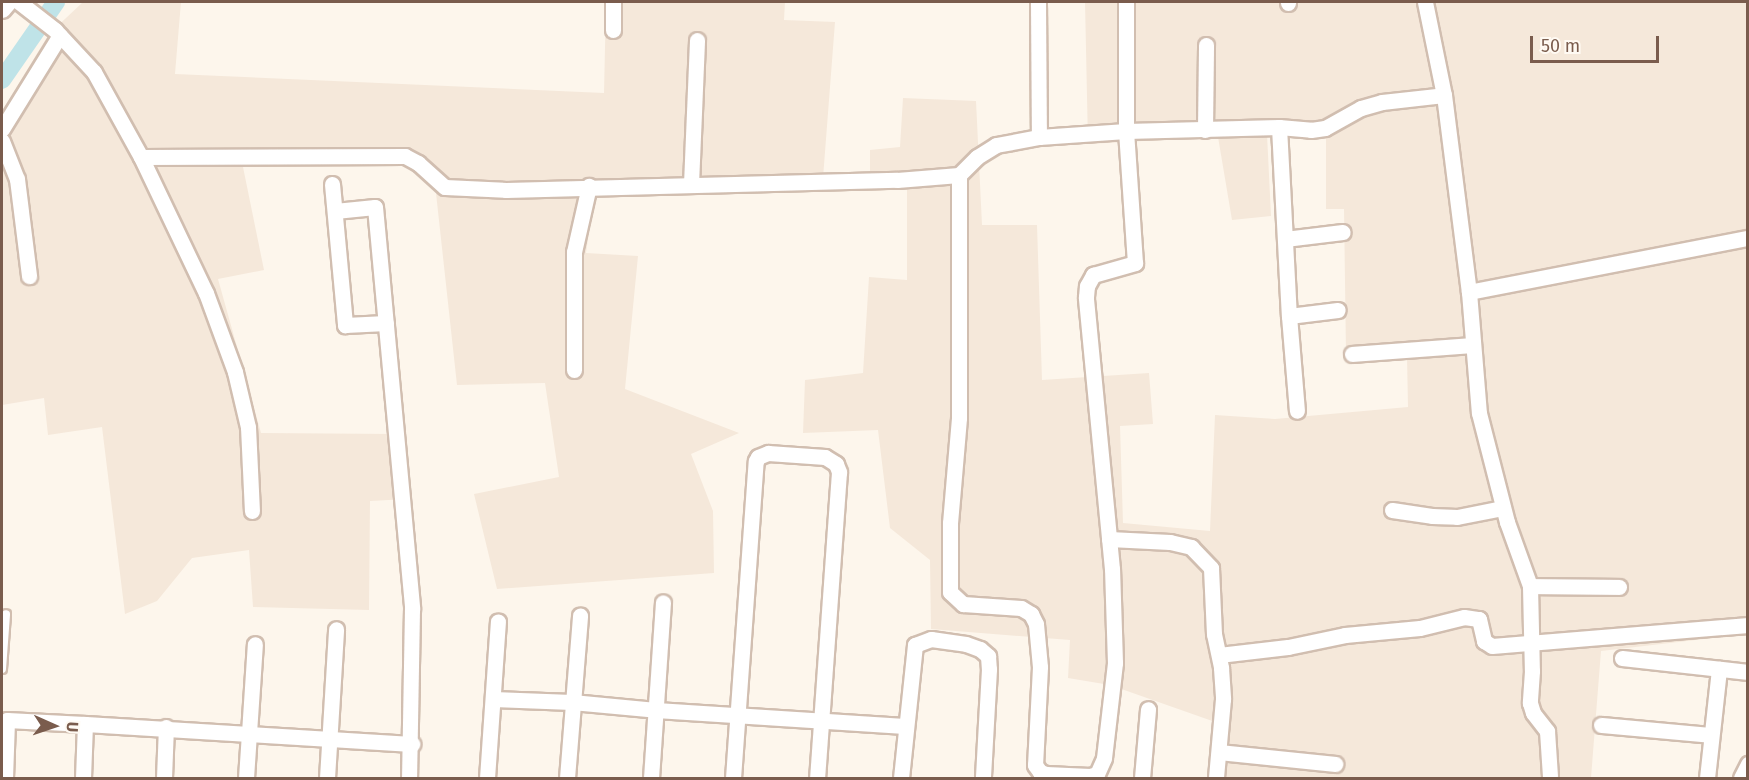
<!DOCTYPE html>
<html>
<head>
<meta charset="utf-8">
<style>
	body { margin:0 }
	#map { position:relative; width:1749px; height:780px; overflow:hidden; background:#fdf6ec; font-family:"Fira Sans",sans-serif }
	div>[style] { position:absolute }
	.residential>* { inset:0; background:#f5e8da }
	.canal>* { height:18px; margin:-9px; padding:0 9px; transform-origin:9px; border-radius:9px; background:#bfe3e8 }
	.roads { filter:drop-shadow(2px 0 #d1beb0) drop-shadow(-2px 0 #d1beb0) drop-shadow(0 2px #d1beb0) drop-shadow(0 -2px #d1beb0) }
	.service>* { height:8px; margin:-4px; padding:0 4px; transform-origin:4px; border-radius:4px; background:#fff }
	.minor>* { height:15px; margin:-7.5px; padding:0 7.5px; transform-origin:7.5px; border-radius:7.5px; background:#fff }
	.tertiary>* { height:18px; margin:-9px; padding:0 9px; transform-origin:9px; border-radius:9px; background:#fff }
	span { translate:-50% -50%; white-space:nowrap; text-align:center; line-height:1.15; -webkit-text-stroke:6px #fffaf3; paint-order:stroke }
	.frame { position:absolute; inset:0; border:3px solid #7a5c4d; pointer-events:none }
	.north { position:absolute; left:24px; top:696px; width:60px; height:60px; -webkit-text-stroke:4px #fffaf3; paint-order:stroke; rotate:93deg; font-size:16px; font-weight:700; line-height:24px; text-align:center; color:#7a5c4d }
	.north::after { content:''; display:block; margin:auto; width:21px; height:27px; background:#7a5c4d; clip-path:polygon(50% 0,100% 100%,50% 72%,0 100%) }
	.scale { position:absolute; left:1530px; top:36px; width:129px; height:27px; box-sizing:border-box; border:3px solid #7a5c4d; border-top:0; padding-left:8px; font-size:18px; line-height:21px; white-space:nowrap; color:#7a5c4d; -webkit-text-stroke:4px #fffaf3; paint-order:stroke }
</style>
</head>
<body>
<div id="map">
	<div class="residential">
		<div style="clip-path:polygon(83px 2px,181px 2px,175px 74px,604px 93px,606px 2px,785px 2px,784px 20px,835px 22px,822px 191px,594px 196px,586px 253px,638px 256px,625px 389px,739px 433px,691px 454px,713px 511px,714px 573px,497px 589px,474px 494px,559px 477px,545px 383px,457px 385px,435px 184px,413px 165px,355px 160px,243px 167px,264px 270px,218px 279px,261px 433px,396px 434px,407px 499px,370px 501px,369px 610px,253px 607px,249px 550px,192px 558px,157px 601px,125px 614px,102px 427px,48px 435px,44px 398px,2px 405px,2px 111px,49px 34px)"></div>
		<div style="clip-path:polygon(1085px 2px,1747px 2px,1747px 634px,1601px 651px,1591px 778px,1215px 778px,1218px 723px,1110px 685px,1068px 678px,1070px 640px,931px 629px,930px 560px,890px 528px,878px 430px,803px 433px,805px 380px,863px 373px,869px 277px,907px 280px,907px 187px,870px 184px,870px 150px,900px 147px,903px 98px,976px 101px,982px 225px,1037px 225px,1042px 380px,1149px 373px,1153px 424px,1120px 426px,1123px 523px,1210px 531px,1215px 415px,1275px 419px,1408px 407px,1407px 357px,1346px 354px,1344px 209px,1326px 209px,1326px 133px,1267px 134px,1271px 216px,1232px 220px,1218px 137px,1088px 144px)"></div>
	</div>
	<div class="canal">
		<div style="left:2px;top:80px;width:95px;rotate:-55.3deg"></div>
	</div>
	<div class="roads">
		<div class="service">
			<div style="left:2px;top:669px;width:55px;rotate:-85.8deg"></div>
		</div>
		<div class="minor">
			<div style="left:19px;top:2px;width:46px;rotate:37.9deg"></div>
			<div style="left:55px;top:30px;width:57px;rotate:47.1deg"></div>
			<div style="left:94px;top:72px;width:97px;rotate:61.1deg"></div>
			<div style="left:141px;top:157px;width:264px;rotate:-0.2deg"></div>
			<div style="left:405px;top:156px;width:15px;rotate:28deg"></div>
			<div style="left:418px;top:163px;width:36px;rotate:42deg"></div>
			<div style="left:445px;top:187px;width:61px;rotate:2.8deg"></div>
			<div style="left:506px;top:190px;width:391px;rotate:-1.5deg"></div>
			<div style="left:897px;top:180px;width:62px;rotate:-4.6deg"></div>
			<div style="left:959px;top:175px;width:25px;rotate:-45deg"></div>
			<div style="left:977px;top:157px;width:22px;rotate:-32deg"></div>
			<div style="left:996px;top:145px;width:44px;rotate:-10.5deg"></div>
			<div style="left:1039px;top:137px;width:87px;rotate:-3.9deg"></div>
			<div style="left:1126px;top:131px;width:153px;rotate:-1.5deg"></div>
			<div style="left:1279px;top:127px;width:32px;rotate:5deg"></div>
			<div style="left:1311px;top:130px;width:14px;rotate:-8deg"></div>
			<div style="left:1325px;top:128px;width:41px;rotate:-29.1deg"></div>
			<div style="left:1361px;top:108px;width:22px;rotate:-16deg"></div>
			<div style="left:1382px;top:102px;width:62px;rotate:-6.4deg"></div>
			<div style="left:1038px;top:2px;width:135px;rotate:89.6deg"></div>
			<div style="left:1425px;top:2px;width:95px;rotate:78.5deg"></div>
			<div style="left:1444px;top:95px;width:199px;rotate:82.8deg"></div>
			<div style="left:1469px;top:292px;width:121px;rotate:85.3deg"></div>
			<div style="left:1479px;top:413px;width:113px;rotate:75.6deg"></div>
			<div style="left:1507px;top:522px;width:68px;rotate:70.2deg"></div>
			<div style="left:1530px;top:586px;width:85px;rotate:88.7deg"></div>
			<div style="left:1532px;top:671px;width:32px;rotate:94deg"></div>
			<div style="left:1530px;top:703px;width:10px;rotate:73deg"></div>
			<div style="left:1533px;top:713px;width:23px;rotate:52deg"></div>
			<div style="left:1547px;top:731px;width:45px;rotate:86.2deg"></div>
			<div style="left:1288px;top:3px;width:1px;rotate:-90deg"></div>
			<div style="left:613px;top:30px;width:28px;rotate:-90deg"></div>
			<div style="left:1279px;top:127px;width:189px;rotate:87deg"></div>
			<div style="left:1289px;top:316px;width:95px;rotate:85.2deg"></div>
			<div style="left:2px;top:129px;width:110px;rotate:-58.3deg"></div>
			<div style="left:1205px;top:130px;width:85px;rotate:-89.3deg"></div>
			<div style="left:2px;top:141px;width:41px;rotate:68.5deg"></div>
			<div style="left:17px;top:179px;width:98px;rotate:82.9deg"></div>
			<div style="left:141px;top:157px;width:151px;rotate:64.5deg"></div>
			<div style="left:206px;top:293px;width:84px;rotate:69.8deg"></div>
			<div style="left:235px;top:372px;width:57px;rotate:76.7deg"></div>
			<div style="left:248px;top:427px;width:84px;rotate:87.3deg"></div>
			<div style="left:959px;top:175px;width:243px;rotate:90deg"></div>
			<div style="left:959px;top:418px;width:105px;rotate:94.9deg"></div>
			<div style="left:950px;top:523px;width:69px;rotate:90deg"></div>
			<div style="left:950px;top:592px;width:18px;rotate:43deg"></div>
			<div style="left:963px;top:604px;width:58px;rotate:3.9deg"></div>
			<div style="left:1021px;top:608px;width:12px;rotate:31deg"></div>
			<div style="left:1031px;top:614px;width:11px;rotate:63deg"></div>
			<div style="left:1036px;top:624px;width:43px;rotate:84.7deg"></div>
			<div style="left:1040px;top:667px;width:98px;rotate:92.9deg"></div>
			<div style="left:1035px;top:765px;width:9px;rotate:54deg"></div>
			<div style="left:1040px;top:772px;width:6px;rotate:18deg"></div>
			<div style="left:1046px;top:774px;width:44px;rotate:2.6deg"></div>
			<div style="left:1090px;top:776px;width:7px;rotate:-16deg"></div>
			<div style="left:1097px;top:774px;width:17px;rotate:-66deg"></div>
			<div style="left:1104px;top:758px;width:96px;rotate:-83.4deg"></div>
			<div style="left:1115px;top:663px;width:94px;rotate:-91.8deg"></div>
			<div style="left:1112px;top:569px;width:273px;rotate:-95.5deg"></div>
			<div style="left:1086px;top:297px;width:11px;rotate:-85deg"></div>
			<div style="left:1087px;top:286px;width:13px;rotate:-61deg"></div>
			<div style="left:1093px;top:275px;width:44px;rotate:-15.9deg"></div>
			<div style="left:1135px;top:263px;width:132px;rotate:-93.9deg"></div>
			<div style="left:1126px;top:131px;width:129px;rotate:-90deg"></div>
			<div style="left:332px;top:184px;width:142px;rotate:84.7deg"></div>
			<div style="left:345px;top:325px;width:41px;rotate:-2.8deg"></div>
			<div style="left:691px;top:184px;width:144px;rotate:-87.6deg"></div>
			<div style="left:335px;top:211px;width:40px;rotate:-5.7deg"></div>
			<div style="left:375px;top:207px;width:404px;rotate:84.7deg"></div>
			<div style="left:412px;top:609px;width:169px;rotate:91deg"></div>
			<div style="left:1285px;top:239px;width:58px;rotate:-6.9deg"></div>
			<div style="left:1469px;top:292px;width:284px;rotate:-11deg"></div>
			<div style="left:1289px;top:316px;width:49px;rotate:-7deg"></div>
			<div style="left:1352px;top:354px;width:120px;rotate:-4.3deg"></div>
			<div style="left:574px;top:370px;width:118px;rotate:-90deg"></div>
			<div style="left:574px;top:252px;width:68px;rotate:-77.2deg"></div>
			<div style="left:1392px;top:510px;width:40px;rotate:8.5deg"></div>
			<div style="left:1432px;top:516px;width:25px;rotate:2deg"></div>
			<div style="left:1457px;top:517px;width:47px;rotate:-11.1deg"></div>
			<div style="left:1109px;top:539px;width:61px;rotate:2.8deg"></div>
			<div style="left:1170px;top:542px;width:22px;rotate:13deg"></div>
			<div style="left:1191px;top:547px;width:29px;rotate:46deg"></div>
			<div style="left:1211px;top:568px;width:66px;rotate:87.4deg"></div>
			<div style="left:1214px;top:634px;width:35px;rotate:78deg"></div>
			<div style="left:1221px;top:668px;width:31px;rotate:86deg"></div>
			<div style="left:1223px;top:699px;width:79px;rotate:95.1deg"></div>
			<div style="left:1530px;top:586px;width:89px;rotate:0.6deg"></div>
			<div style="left:1219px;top:655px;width:69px;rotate:-6.6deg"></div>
			<div style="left:1288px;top:647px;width:58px;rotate:-11.9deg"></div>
			<div style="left:1345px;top:635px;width:75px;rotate:-5.3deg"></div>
			<div style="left:1420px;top:628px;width:45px;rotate:-14deg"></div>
			<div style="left:1464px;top:617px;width:15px;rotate:8deg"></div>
			<div style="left:1479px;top:619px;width:23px;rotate:77deg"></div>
			<div style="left:1484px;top:641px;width:9px;rotate:32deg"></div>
			<div style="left:1492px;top:646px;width:257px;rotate:-4.7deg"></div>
			<div style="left:1622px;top:658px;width:127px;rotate:6.3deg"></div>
			<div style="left:493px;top:699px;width:79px;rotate:2.2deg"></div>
			<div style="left:572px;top:702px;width:84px;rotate:5.4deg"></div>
			<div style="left:656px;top:710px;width:249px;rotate:3.7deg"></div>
			<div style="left:1601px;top:725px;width:110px;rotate:5.2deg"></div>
			<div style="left:1219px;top:752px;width:117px;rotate:5.9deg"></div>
			<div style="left:5px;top:778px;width:58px;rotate:-88deg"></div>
			<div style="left:7px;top:720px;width:78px;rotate:2.9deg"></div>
			<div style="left:83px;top:778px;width:54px;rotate:-87.9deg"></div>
			<div style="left:85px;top:724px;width:328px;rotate:3.5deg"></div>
			<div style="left:164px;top:778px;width:51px;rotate:-87.8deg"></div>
			<div style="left:246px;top:778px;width:134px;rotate:-86.2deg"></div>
			<div style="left:327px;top:778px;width:149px;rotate:-86.5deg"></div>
			<div style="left:487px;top:778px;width:157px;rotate:-86deg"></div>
			<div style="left:567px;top:778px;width:163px;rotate:-85.4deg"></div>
			<div style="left:651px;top:778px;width:176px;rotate:-86.1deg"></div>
			<div style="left:733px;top:778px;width:318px;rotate:-85.9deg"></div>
			<div style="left:756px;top:461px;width:4px;rotate:-63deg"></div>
			<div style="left:758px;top:457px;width:11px;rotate:-22deg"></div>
			<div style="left:768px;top:453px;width:57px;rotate:4deg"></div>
			<div style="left:825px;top:457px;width:13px;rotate:32deg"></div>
			<div style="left:836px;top:464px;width:9px;rotate:69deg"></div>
			<div style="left:839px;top:472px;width:307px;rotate:94.1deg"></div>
			<div style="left:901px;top:778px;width:134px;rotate:-84deg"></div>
			<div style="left:915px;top:645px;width:17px;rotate:-21deg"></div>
			<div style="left:931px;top:639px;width:35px;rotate:8deg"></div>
			<div style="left:966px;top:644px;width:15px;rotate:20deg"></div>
			<div style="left:980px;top:649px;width:11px;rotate:41deg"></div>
			<div style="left:988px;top:656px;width:13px;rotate:86deg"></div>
			<div style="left:989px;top:669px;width:109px;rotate:93.2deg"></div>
			<div style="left:1142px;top:778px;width:69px;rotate:-85deg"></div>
			<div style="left:1707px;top:778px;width:110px;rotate:-83.7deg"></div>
			<div style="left:1741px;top:778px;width:16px;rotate:-63deg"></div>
		</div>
		<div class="tertiary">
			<div style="left:2px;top:9px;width:9px;rotate:-49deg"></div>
		</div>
	</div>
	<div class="frame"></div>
	<div class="north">U</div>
	<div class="scale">50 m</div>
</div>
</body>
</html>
